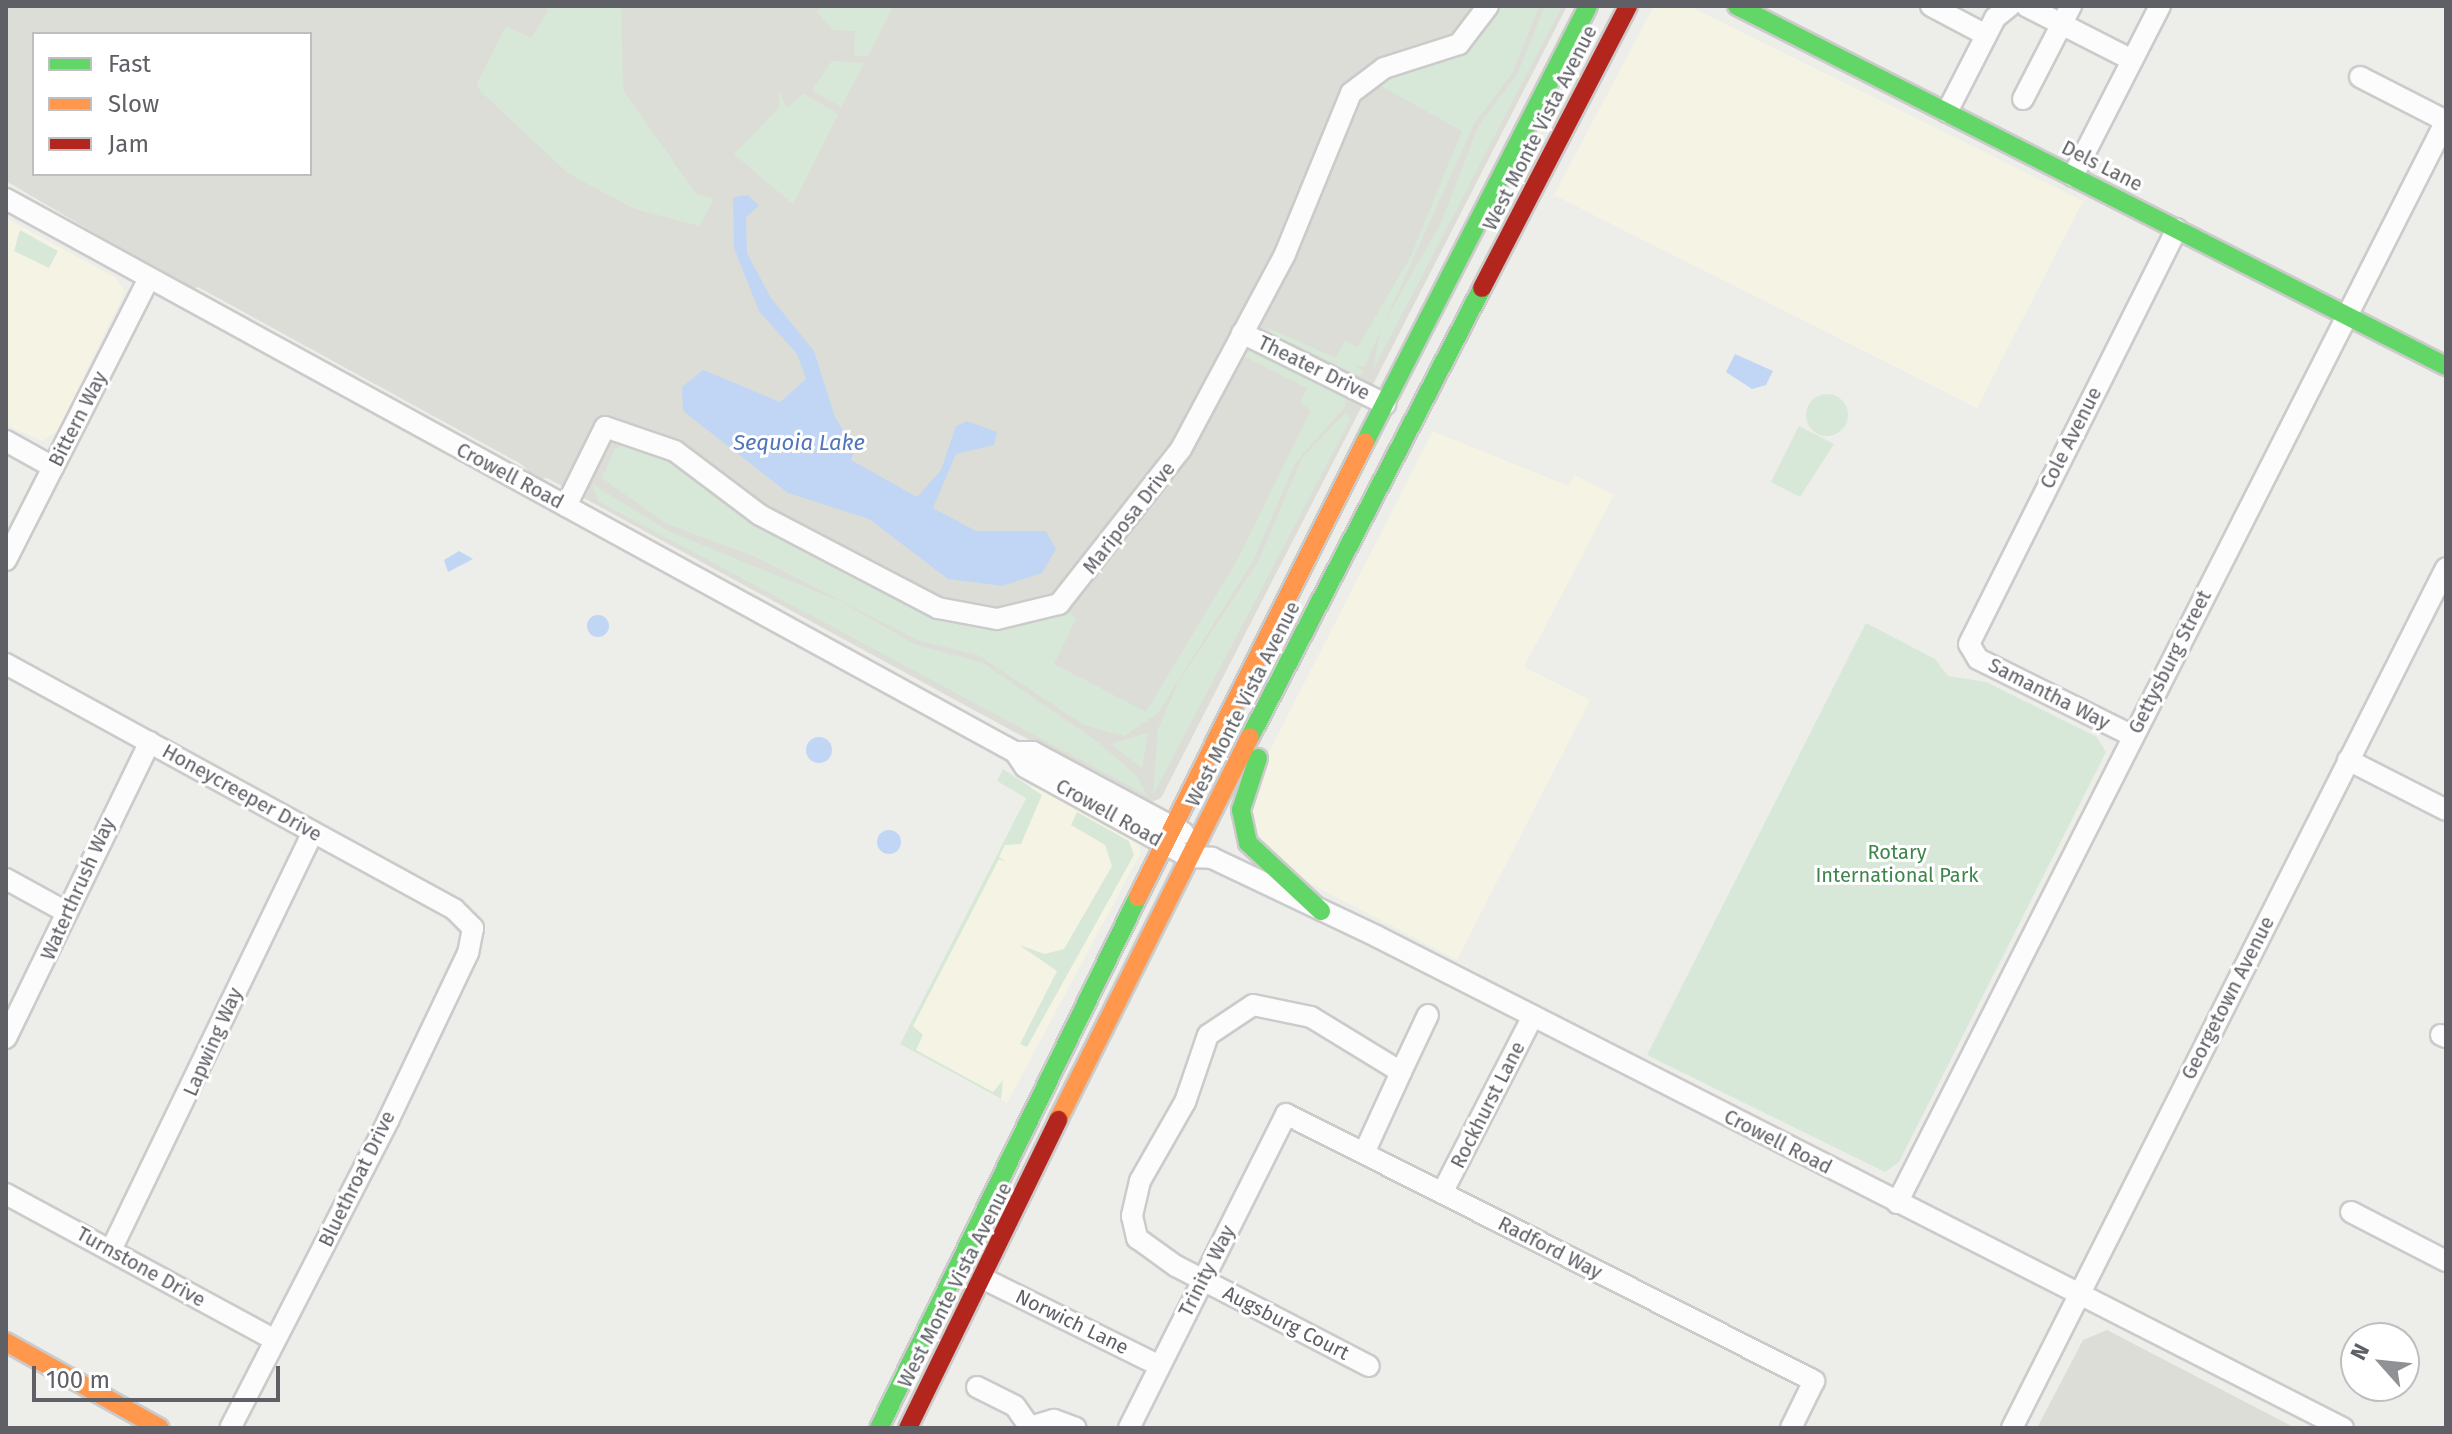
<!DOCTYPE html>
<html>
<head>
<meta charset="utf-8">
<style>
	body { margin:0 }
	#map { position:relative; width:2452px; height:1434px; overflow:hidden; background:#edede9; font-family:"Fira Sans",sans-serif }
	div>[style] { position:absolute }
	.commercial>* { inset:0; background:#f5f4e4 }
	.education>* { inset:0; background:#ddddd7 }
	.green>* { inset:0; background:#d8e8d8 }
	.round { border-radius:50% }
	.water>* { inset:0; background:#c1d6f4 }
	.roads { filter:drop-shadow(2px 0 #cbcbcb) drop-shadow(-2px 0 #cbcbcb) drop-shadow(0 2px #cbcbcb) drop-shadow(0 -2px #cbcbcb) }
	.street>* { height:20px; margin:-10px; padding:0 10px; transform-origin:10px; border-radius:10px; background:#fcfcfc }
	.fast>* { height:18px; margin:-9px; padding:0 9px; transform-origin:9px; border-radius:9px; background:#63d668 }
	.slow>* { height:18px; margin:-9px; padding:0 9px; transform-origin:9px; border-radius:9px; background:#ff974d }
	.jam>* { height:18px; margin:-9px; padding:0 9px; transform-origin:9px; border-radius:9px; background:#b3261e }
	span { translate:-50% -50%; white-space:nowrap; text-align:center; line-height:1.15; -webkit-text-stroke:6px #fff; paint-order:stroke }
	.street-label { font-size:20px; color:#5e6066 }
	.park-label { font-size:20px; color:#3e854c }
	.water-label { font-size:22px; color:#5174bb; font-style:italic }
	.frame { position:absolute; inset:0; border:8px solid #5e6066; pointer-events:none }
	.legend { position:absolute; left:32px; top:32px; width:280px; height:144px; box-sizing:border-box; background:#fff; border:2px solid #bfbfc2; margin:0; padding:10px 14px; list-style:none; font-size:24px; color:#5e6066 }
	.legend li { display:flex; align-items:center; gap:16px; height:40px }
	.legend b { width:40px; border:2px solid #bfbfc2 }
	.north { position:absolute; left:2340px; top:1322px; width:80px; height:80px; box-sizing:border-box; background:#fff; border:2px solid #bfbfc2; border-radius:50%; rotate:297deg; font-size:22px; font-weight:700; line-height:32px; text-align:center; color:#5e6066 }
	.north::after { content:''; display:block; margin:auto; width:28px; height:36px; background:#909194; clip-path:polygon(50% 0,100% 100%,50% 72%,0 100%) }
	.scale { position:absolute; left:32px; top:1366px; width:248px; height:36px; box-sizing:border-box; border:4px solid #5e6066; border-top:0; padding-left:10px; font-size:24px; line-height:28px; white-space:nowrap; color:#5e6066; -webkit-text-stroke:6px #fff; paint-order:stroke }
</style>
</head>
<body>
<div id="map">
	<div class="commercial">
		<div style="clip-path:polygon(1654px 6px,1689px 6px,2083px 201px,1977px 408px,1554px 195px)"></div>
		<div style="clip-path:polygon(6px 218px,116px 278px,125px 292px,57px 431px,43px 441px,6px 425px)"></div>
		<div style="clip-path:polygon(1433px 431px,1568px 486px,1575px 475px,1614px 495px,1524px 667px,1590px 700px,1457px 960px,1273px 864px,1251px 821px,1263px 764px)"></div>
		<div style="clip-path:polygon(1034px 781px,1138px 840px,1141px 852px,1007px 1103px,900px 1044px)"></div>
	</div>
	<div class="education">
		<div style="clip-path:polygon(evenodd,6px 6px,1567px 6px,1161px 798px,1147px 804px,547px 478px,538px 480px,521px 464px,198px 287px,190px 289px,6px 181px,6px 6px,34px 34px,310px 34px,310px 174px,34px 174px,34px 34px)"></div>
		<div style="clip-path:polygon(2107px 1330px,2295px 1428px,2037px 1428px,2083px 1340px)"></div>
	</div>
	<div class="green">
		<div style="clip-path:polygon(542px 6px,621px 6px,623px 90px,696px 194px,714px 199px,699px 226px,635px 209px,569px 174px,480px 91px,477px 84px,506px 26px,531px 38px,549px 10px)"></div>
		<div style="clip-path:polygon(822px 6px,893px 6px,868px 56px,854px 56px,855px 31px,834px 30px,817px 12px)"></div>
		<div style="clip-path:polygon(1498px 6px,1539px 6px,1512px 73px,1474px 124px,1364px 367px,1348px 364px,1336px 358px,1345px 341px,1358px 347px,1411px 256px,1462px 131px,1374px 82px,1456px 55px)"></div>
		<div style="clip-path:polygon(1545px 6px,1562px 6px,1373px 370px,1381px 328px,1441px 223px,1479px 125px,1518px 73px)"></div>
		<div style="clip-path:polygon(832px 61px,864px 63px,841px 107px,812px 90px)"></div>
		<div style="clip-path:polygon(779px 92px,787px 108px,804px 94px,838px 114px,793px 204px,734px 154px,779px 108px)"></div>
		<div style="clip-path:polygon(20px 230px,58px 251px,49px 268px,14px 251px)"></div>
		<div style="clip-path:polygon(1264px 326px,1363px 370px,1360px 376px,1274px 335px)"></div>
		<div style="clip-path:polygon(1252px 351px,1346px 398px,1344px 408px,1295px 463px,1254px 559px,1158px 713px,1124px 736px,1084px 725px,978px 655px,917px 640px,756px 557px,667px 524px,602px 478px,615px 449px,627px 443px,676px 461px,761px 527px,949px 622px,1016px 626px,1069px 612px,1076px 619px,1054px 664px,1146px 712px,1238px 559px,1311px 410px,1300px 403px,1307px 388px,1244px 356px,1234px 366px,1243px 353px)"></div>
		<div class="round" style="left:1806px;top:394px;width:42px;height:42px"></div>
		<div style="clip-path:polygon(1346px 412px,1350px 420px,1153px 795px,1158px 729px,1179px 681px,1258px 562px,1302px 458px)"></div>
		<div style="clip-path:polygon(1799px 426px,1834px 444px,1800px 497px,1771px 482px)"></div>
		<div style="clip-path:polygon(592px 484px,668px 531px,842px 602px,914px 644px,983px 663px,1096px 741px,1135px 774px,1148px 796px,598px 501px)"></div>
		<div style="clip-path:polygon(1866px 623px,1935px 659px,1948px 676px,1986px 682px,2097px 737px,2106px 752px,1899px 1162px,1885px 1172px,1647px 1055px)"></div>
		<div style="clip-path:polygon(1148px 733px,1142px 768px,1113px 746px,1114px 743px)"></div>
		<div style="clip-path:polygon(1003px 769px,1042px 795px,1021px 844px,1005px 845px,999px 857px,1007px 862px,999px 859px,913px 1026px,923px 1035px,916px 1050px,993px 1092px,1003px 1080px,1001px 1099px,900px 1044px,1026px 798px,997px 781px)"></div>
		<div style="clip-path:polygon(1077px 812px,1129px 841px,1134px 855px,1027px 1047px,1020px 1044px,1057px 971px,1019px 945px,1045px 954px,1064px 949px,1112px 866px,1105px 845px,1071px 825px)"></div>
	</div>
	<div class="water">
		<div style="clip-path:polygon(748px 195px,759px 206px,746px 217px,747px 253px,771px 298px,814px 351px,835px 417px,855px 450px,851px 460px,917px 497px,941px 470px,956px 426px,967px 421px,997px 432px,994px 445px,956px 454px,933px 508px,976px 531px,1046px 531px,1056px 549px,1042px 573px,1002px 586px,948px 579px,869px 519px,788px 493px,683px 411px,682px 387px,703px 370px,780px 402px,806px 379px,797px 354px,759px 311px,734px 248px,733px 197px)"></div>
		<div style="clip-path:polygon(1735px 354px,1773px 371px,1766px 385px,1752px 389px,1726px 372px)"></div>
		<div style="clip-path:polygon(459px 551px,473px 559px,448px 572px,444px 560px)"></div>
		<div class="round" style="left:587px;top:615px;width:22px;height:22px"></div>
		<div class="round" style="left:806px;top:737px;width:26px;height:26px"></div>
		<div class="round" style="left:877px;top:830px;width:24px;height:24px"></div>
	</div>
	<div class="roads">
		<div class="street">
			<div style="left:1931px;top:6px;width:62px;rotate:27.8deg"></div>
			<div style="left:2026px;top:6px;width:119px;rotate:27deg"></div>
			<div style="left:2360px;top:77px;width:97px;rotate:27.1deg"></div>
			<div style="left:2023px;top:99px;width:105px;rotate:-62.7deg"></div>
			<div style="left:1947px;top:112px;width:106px;rotate:-62.9deg"></div>
			<div style="left:1995px;top:18px;width:19px;rotate:-39deg"></div>
			<div style="left:2073px;top:176px;width:191px;rotate:-62.9deg"></div>
			<div style="left:6px;top:199px;width:1151px;rotate:28.73deg"></div>
			<div style="left:1015px;top:752px;width:18px"></div>
			<div style="left:1033px;top:752px;width:171px;rotate:28.2deg"></div>
			<div style="left:1242px;top:333px;width:160px;rotate:26.4deg"></div>
			<div style="left:6px;top:441px;width:54px;rotate:29deg"></div>
			<div style="left:566px;top:506px;width:88px;rotate:-63.7deg"></div>
			<div style="left:605px;top:427px;width:74px;rotate:18.9deg"></div>
			<div style="left:675px;top:451px;width:106px;rotate:37deg"></div>
			<div style="left:760px;top:515px;width:201px;rotate:27.6deg"></div>
			<div style="left:938px;top:608px;width:60px;rotate:10.6deg"></div>
			<div style="left:997px;top:619px;width:64px;rotate:-13.6deg"></div>
			<div style="left:1059px;top:604px;width:197px;rotate:-51.8deg"></div>
			<div style="left:1181px;top:449px;width:221px;rotate:-61.9deg"></div>
			<div style="left:1285px;top:254px;width:174px;rotate:-67.7deg"></div>
			<div style="left:1351px;top:93px;width:41px;rotate:-37.1deg"></div>
			<div style="left:1384px;top:68px;width:79px;rotate:-17.7deg"></div>
			<div style="left:1459px;top:44px;width:48px;rotate:-52.7deg"></div>
			<div style="left:6px;top:560px;width:316px;rotate:-63.1deg"></div>
			<div style="left:6px;top:664px;width:511px;rotate:28.67deg"></div>
			<div style="left:454px;top:909px;width:27px;rotate:45deg"></div>
			<div style="left:473px;top:928px;width:25px;rotate:101deg"></div>
			<div style="left:468px;top:953px;width:186px;rotate:115.5deg"></div>
			<div style="left:388px;top:1121px;width:345px;rotate:117.2deg"></div>
			<div style="left:2133px;top:736px;width:173px;rotate:-153.6deg"></div>
			<div style="left:1978px;top:659px;width:17px;rotate:-121deg"></div>
			<div style="left:1969px;top:644px;width:464px;rotate:-63.4deg"></div>
			<div style="left:1015px;top:752px;width:18px;rotate:56deg"></div>
			<div style="left:1025px;top:767px;width:187px;rotate:28.8deg"></div>
			<div style="left:1189px;top:857px;width:23px;rotate:2deg"></div>
			<div style="left:1212px;top:858px;width:182px;rotate:25.4deg"></div>
			<div style="left:1376px;top:936px;width:1085px;rotate:26.97deg"></div>
			<div style="left:2348px;top:760px;width:110px;rotate:27deg"></div>
			<div style="left:6px;top:879px;width:68px;rotate:28.8deg"></div>
			<div style="left:2441px;top:1035px;width:5px;rotate:22deg"></div>
			<div style="left:6px;top:1038px;width:329px;rotate:-64.1deg"></div>
			<div style="left:1401px;top:1072px;width:63px;rotate:-64.7deg"></div>
			<div style="left:1364px;top:1153px;width:89px;rotate:-65.4deg"></div>
			<div style="left:1401px;top:1072px;width:105px;rotate:-148.6deg"></div>
			<div style="left:1311px;top:1017px;width:59px;rotate:-168.3deg"></div>
			<div style="left:1253px;top:1005px;width:54px;rotate:146.3deg"></div>
			<div style="left:1208px;top:1035px;width:71px;rotate:108.9deg"></div>
			<div style="left:1185px;top:1102px;width:91px;rotate:119.7deg"></div>
			<div style="left:1140px;top:1181px;width:36px;rotate:103deg"></div>
			<div style="left:1132px;top:1216px;width:23px;rotate:77deg"></div>
			<div style="left:1137px;top:1238px;width:48px;rotate:35.7deg"></div>
			<div style="left:1176px;top:1266px;width:217px;rotate:27.4deg"></div>
			<div style="left:1442px;top:1193px;width:199px;rotate:-62.8deg"></div>
			<div style="left:6px;top:1194px;width:306px;rotate:28.5deg"></div>
			<div style="left:1897px;top:1203px;width:1213px;rotate:-63.1deg"></div>
			<div style="left:2351px;top:1212px;width:107px;rotate:27.3deg"></div>
			<div style="left:111px;top:1250px;width:463px;rotate:-64.2deg"></div>
			<div style="left:984px;top:1279px;width:196px;rotate:26.3deg"></div>
			<div style="left:977px;top:1387px;width:42px;rotate:26.6deg"></div>
			<div style="left:1015px;top:1406px;width:24px;rotate:55deg"></div>
			<div style="left:1027px;top:1428px;width:28px;rotate:-17deg"></div>
			<div style="left:1054px;top:1420px;width:23px;rotate:20deg"></div>
			<div style="left:1129px;top:1428px;width:351px;rotate:-63.4deg"></div>
			<div style="left:1286px;top:1114px;width:592px;rotate:26.82deg"></div>
			<div style="left:1814px;top:1381px;width:52px;rotate:116.1deg"></div>
			<div style="left:2012px;top:1428px;width:963px;rotate:-63.22deg"></div>
		</div>
		<div class="fast">
			<div style="left:1737px;top:6px;width:795px;rotate:26.92deg"></div>
			<div style="left:1365px;top:442px;width:490px;rotate:-62.9deg"></div>
			<div style="left:1250px;top:737px;width:505px;rotate:-62.67deg"></div>
			<div style="left:1258px;top:758px;width:55px;rotate:108.1deg"></div>
			<div style="left:1241px;top:810px;width:34px;rotate:78deg"></div>
			<div style="left:1248px;top:843px;width:100px;rotate:43deg"></div>
			<div style="left:879px;top:1428px;width:591px;rotate:-64deg"></div>
		</div>
		<div class="slow">
			<div style="left:1138px;top:897px;width:508px;rotate:-63.49deg"></div>
			<div style="left:1058px;top:1120px;width:428px;rotate:-63.4deg"></div>
			<div style="left:6px;top:1342px;width:176px;rotate:29.2deg"></div>
		</div>
		<div class="jam">
			<div style="left:1482px;top:288px;width:318px;rotate:-62.6deg"></div>
			<div style="left:908px;top:1428px;width:343px;rotate:-64deg"></div>
		</div>
	</div>
	<div class="street-label">
		<span style="left:1540px;top:128px;rotate:-63deg">West Monte Vista Avenue</span>
		<span style="left:2102px;top:166px;rotate:27deg">Dels Lane</span>
		<span style="left:1314px;top:368px;rotate:26deg">Theater Drive</span>
		<span style="left:78px;top:419px;rotate:-63deg">Bittern Way</span>
		<span style="left:2071px;top:438px;rotate:-63deg">Cole Avenue</span>
		<span style="left:510px;top:476px;rotate:28deg">Crowell Road</span>
		<span style="left:1129px;top:518px;rotate:-52deg">Mariposa Drive</span>
		<span style="left:2170px;top:662px;rotate:-63deg">Gettysburg Street</span>
		<span style="left:2049px;top:694px;rotate:27deg">Samantha Way</span>
		<span style="left:1243px;top:704px;rotate:-63deg">West Monte Vista Avenue</span>
		<span style="left:242px;top:793px;rotate:29deg">Honeycreeper Drive</span>
		<span style="left:1109px;top:813px;rotate:29deg">Crowell Road</span>
		<span style="left:78px;top:889px;rotate:-66deg">Waterthrush Way</span>
		<span style="left:2228px;top:998px;rotate:-63deg">Georgetown Avenue</span>
		<span style="left:213px;top:1042px;rotate:-66deg">Lapwing Way</span>
		<span style="left:1488px;top:1105px;rotate:-63deg">Rockhurst Lane</span>
		<span style="left:1778px;top:1142px;rotate:27deg">Crowell Road</span>
		<span style="left:357px;top:1179px;rotate:-64deg">Bluethroat Drive</span>
		<span style="left:1550px;top:1248px;rotate:27deg">Radford Way</span>
		<span style="left:141px;top:1267px;rotate:29deg">Turnstone Drive</span>
		<span style="left:1207px;top:1271px;rotate:-63deg">Trinity Way</span>
		<span style="left:955px;top:1285px;rotate:-63deg">West Monte Vista Avenue</span>
		<span style="left:1072px;top:1322px;rotate:26deg">Norwich Lane</span>
		<span style="left:1286px;top:1323px;rotate:27deg">Augsburg Court</span>
	</div>
	<div class="park-label">
		<span style="left:1897px;top:864px">Rotary<br>International Park</span>
	</div>
	<div class="water-label">
		<span style="left:799px;top:443px">Sequoia Lake</span>
	</div>
	<div class="frame"></div>
	<ul class="legend">
	<li><b style="height:10px;background:#63d668"></b>Fast</li>
	<li><b style="height:10px;background:#ff974d"></b>Slow</li>
	<li><b style="height:10px;background:#b3261e"></b>Jam</li>
	</ul>
	<div class="north">N</div>
	<div class="scale">100 m</div>
</div>
</body>
</html>
